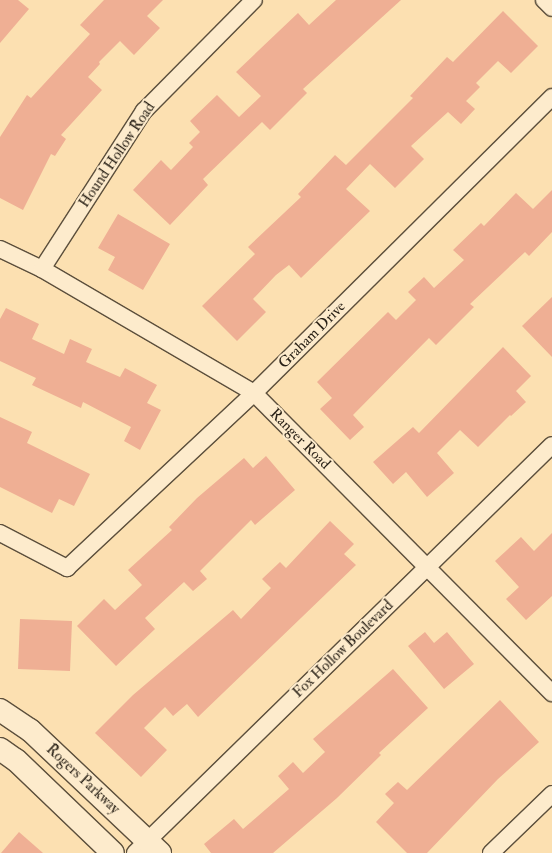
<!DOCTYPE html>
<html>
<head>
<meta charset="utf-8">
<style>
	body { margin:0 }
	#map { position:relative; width:552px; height:853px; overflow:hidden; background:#fce0b1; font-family:"IM FELL Double Pica",serif }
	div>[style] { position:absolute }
	.building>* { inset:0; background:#efaf94 }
	.roads { filter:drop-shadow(1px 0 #5c4f3c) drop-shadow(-1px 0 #5c4f3c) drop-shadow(0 1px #5c4f3c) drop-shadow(0 -1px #5c4f3c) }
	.street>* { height:16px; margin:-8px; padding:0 8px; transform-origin:8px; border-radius:8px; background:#fdebcc }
	.secondary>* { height:22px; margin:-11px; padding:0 11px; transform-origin:11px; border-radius:11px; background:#fdebcc }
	span { translate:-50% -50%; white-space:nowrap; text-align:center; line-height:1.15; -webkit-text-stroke:4px #fdebcc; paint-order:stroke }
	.street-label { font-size:15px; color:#271f15 }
</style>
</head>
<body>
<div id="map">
	<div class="building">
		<div style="clip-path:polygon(0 0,18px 0,29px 9px,0 43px)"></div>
		<div style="clip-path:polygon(104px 0,163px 0,147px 16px,160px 28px,134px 55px,120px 41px,99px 62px,100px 64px,88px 77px,102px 90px,61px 135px,66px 139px,55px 156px,51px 154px,23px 210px,0 198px,0 137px,27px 95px,31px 98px,90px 34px,80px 25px)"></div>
		<div style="clip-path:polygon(336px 0,401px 0,303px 89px,307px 93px,270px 130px,262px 122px,203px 179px,208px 185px,170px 225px,133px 190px,161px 160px,171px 170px,193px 147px,189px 143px,200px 132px,190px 121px,217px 95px,239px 117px,261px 96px,236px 72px,298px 13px,309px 25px)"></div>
		<div style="clip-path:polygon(503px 11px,538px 46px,511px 73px,498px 61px,476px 83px,480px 87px,466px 101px,475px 109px,461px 124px,448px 112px,411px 146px,424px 159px,395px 188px,370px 164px,346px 189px,370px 211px,301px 278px,289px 265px,276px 275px,253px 299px,266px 312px,237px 341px,202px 306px,255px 254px,248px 247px,301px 197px,298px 194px,335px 155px,346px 165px,413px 98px,410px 96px,447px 57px,453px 62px)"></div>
		<div style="clip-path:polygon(552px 190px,552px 232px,529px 256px,525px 252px,470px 304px,474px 307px,436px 345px,429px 338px,353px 415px,364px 427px,350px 440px,320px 409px,332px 398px,317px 382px,388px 312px,396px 320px,416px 300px,408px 292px,424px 277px,434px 288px,464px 260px,453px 250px,481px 223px,484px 226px,516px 193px,533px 209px)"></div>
		<div style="clip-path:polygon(118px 214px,170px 244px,143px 290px,108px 270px,115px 257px,98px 248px)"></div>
		<div style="clip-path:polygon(552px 297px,552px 357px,522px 326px)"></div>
		<div style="clip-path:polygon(6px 308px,39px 324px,32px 339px,64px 354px,70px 339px,92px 349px,86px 362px,120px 377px,125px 368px,157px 385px,147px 403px,161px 410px,140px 450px,124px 441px,131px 427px,83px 402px,81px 408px,32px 385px,36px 378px,0 361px,0 319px)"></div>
		<div style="clip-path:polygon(503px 347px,531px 376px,516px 391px,526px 402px,511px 416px,510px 415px,478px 447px,460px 430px,437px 453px,454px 473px,427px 497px,406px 472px,393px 484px,373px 462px,413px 427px,419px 433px)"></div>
		<div style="clip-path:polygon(0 417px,32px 432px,27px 443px,90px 474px,74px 506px,59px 499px,52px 513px,0 487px)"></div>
		<div style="clip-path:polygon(266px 456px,295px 490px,255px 525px,251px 520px,200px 571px,207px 579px,193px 591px,184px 582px,145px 618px,155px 629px,116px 666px,77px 626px,104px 599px,115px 610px,142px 585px,128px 570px,172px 530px,169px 527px,197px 498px,244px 458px,253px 468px)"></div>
		<div style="clip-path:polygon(330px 521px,354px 544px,344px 554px,356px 565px,198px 717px,187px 704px,173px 716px,165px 707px,144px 728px,167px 750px,141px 777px,95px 733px,133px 695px,233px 610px,241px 619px,271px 588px,262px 579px,280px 562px,286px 568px)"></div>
		<div style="clip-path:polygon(552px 533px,552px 596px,526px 620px,506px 599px,519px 587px,495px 561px,521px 537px,534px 551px)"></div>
		<div style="clip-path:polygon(20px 619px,72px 621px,70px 671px,18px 669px)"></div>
		<div style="clip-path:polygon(425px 632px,434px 643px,447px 632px,474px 664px,444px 689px,408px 646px)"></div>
		<div style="clip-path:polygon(393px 669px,428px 708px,379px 753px,381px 755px,337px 798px,273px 853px,211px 853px,204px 844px,234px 819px,243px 829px,289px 789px,278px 776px,293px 762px,303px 773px,325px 752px,313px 739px)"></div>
		<div style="clip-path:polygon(500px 700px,539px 742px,498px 779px,427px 853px,407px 853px,376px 822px,394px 803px,385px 794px,398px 782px,407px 790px)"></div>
		<div style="clip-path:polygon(19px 832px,43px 853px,1px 853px)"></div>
	</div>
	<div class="roads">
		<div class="street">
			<div style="left:544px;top:0;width:11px;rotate:45deg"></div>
			<div style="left:0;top:249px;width:47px;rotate:25.5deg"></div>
			<div style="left:42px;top:269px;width:246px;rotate:30.3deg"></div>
			<div style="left:254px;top:393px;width:423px;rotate:45.2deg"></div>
			<div style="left:42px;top:269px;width:188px;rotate:-57.2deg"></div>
			<div style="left:144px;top:111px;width:156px;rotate:-45.3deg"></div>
			<div style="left:0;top:533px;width:76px;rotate:27.6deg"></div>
			<div style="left:67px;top:568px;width:256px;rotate:-43.1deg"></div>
			<div style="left:254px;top:393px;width:420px;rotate:-44.8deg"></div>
			<div style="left:135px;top:853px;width:583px;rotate:-44.37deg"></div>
			<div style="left:491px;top:853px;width:85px;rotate:-44deg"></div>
		</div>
		<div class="secondary">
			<div style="left:0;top:710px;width:36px;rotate:34deg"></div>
			<div style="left:30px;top:730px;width:179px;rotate:43.4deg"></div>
			<div style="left:0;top:749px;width:19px;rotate:35deg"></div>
			<div style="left:16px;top:760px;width:134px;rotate:43.8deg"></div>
		</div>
	</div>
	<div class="street-label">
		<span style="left:117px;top:155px;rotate:-56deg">Hound Hollow Road</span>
		<span style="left:312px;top:335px;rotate:-45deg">Graham Drive</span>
		<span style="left:300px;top:439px;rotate:45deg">Ranger Road</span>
		<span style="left:343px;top:649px;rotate:-44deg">Fox Hollow Boulevard</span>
		<span style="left:83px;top:779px;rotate:43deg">Rogers Parkway</span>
	</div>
</div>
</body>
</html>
